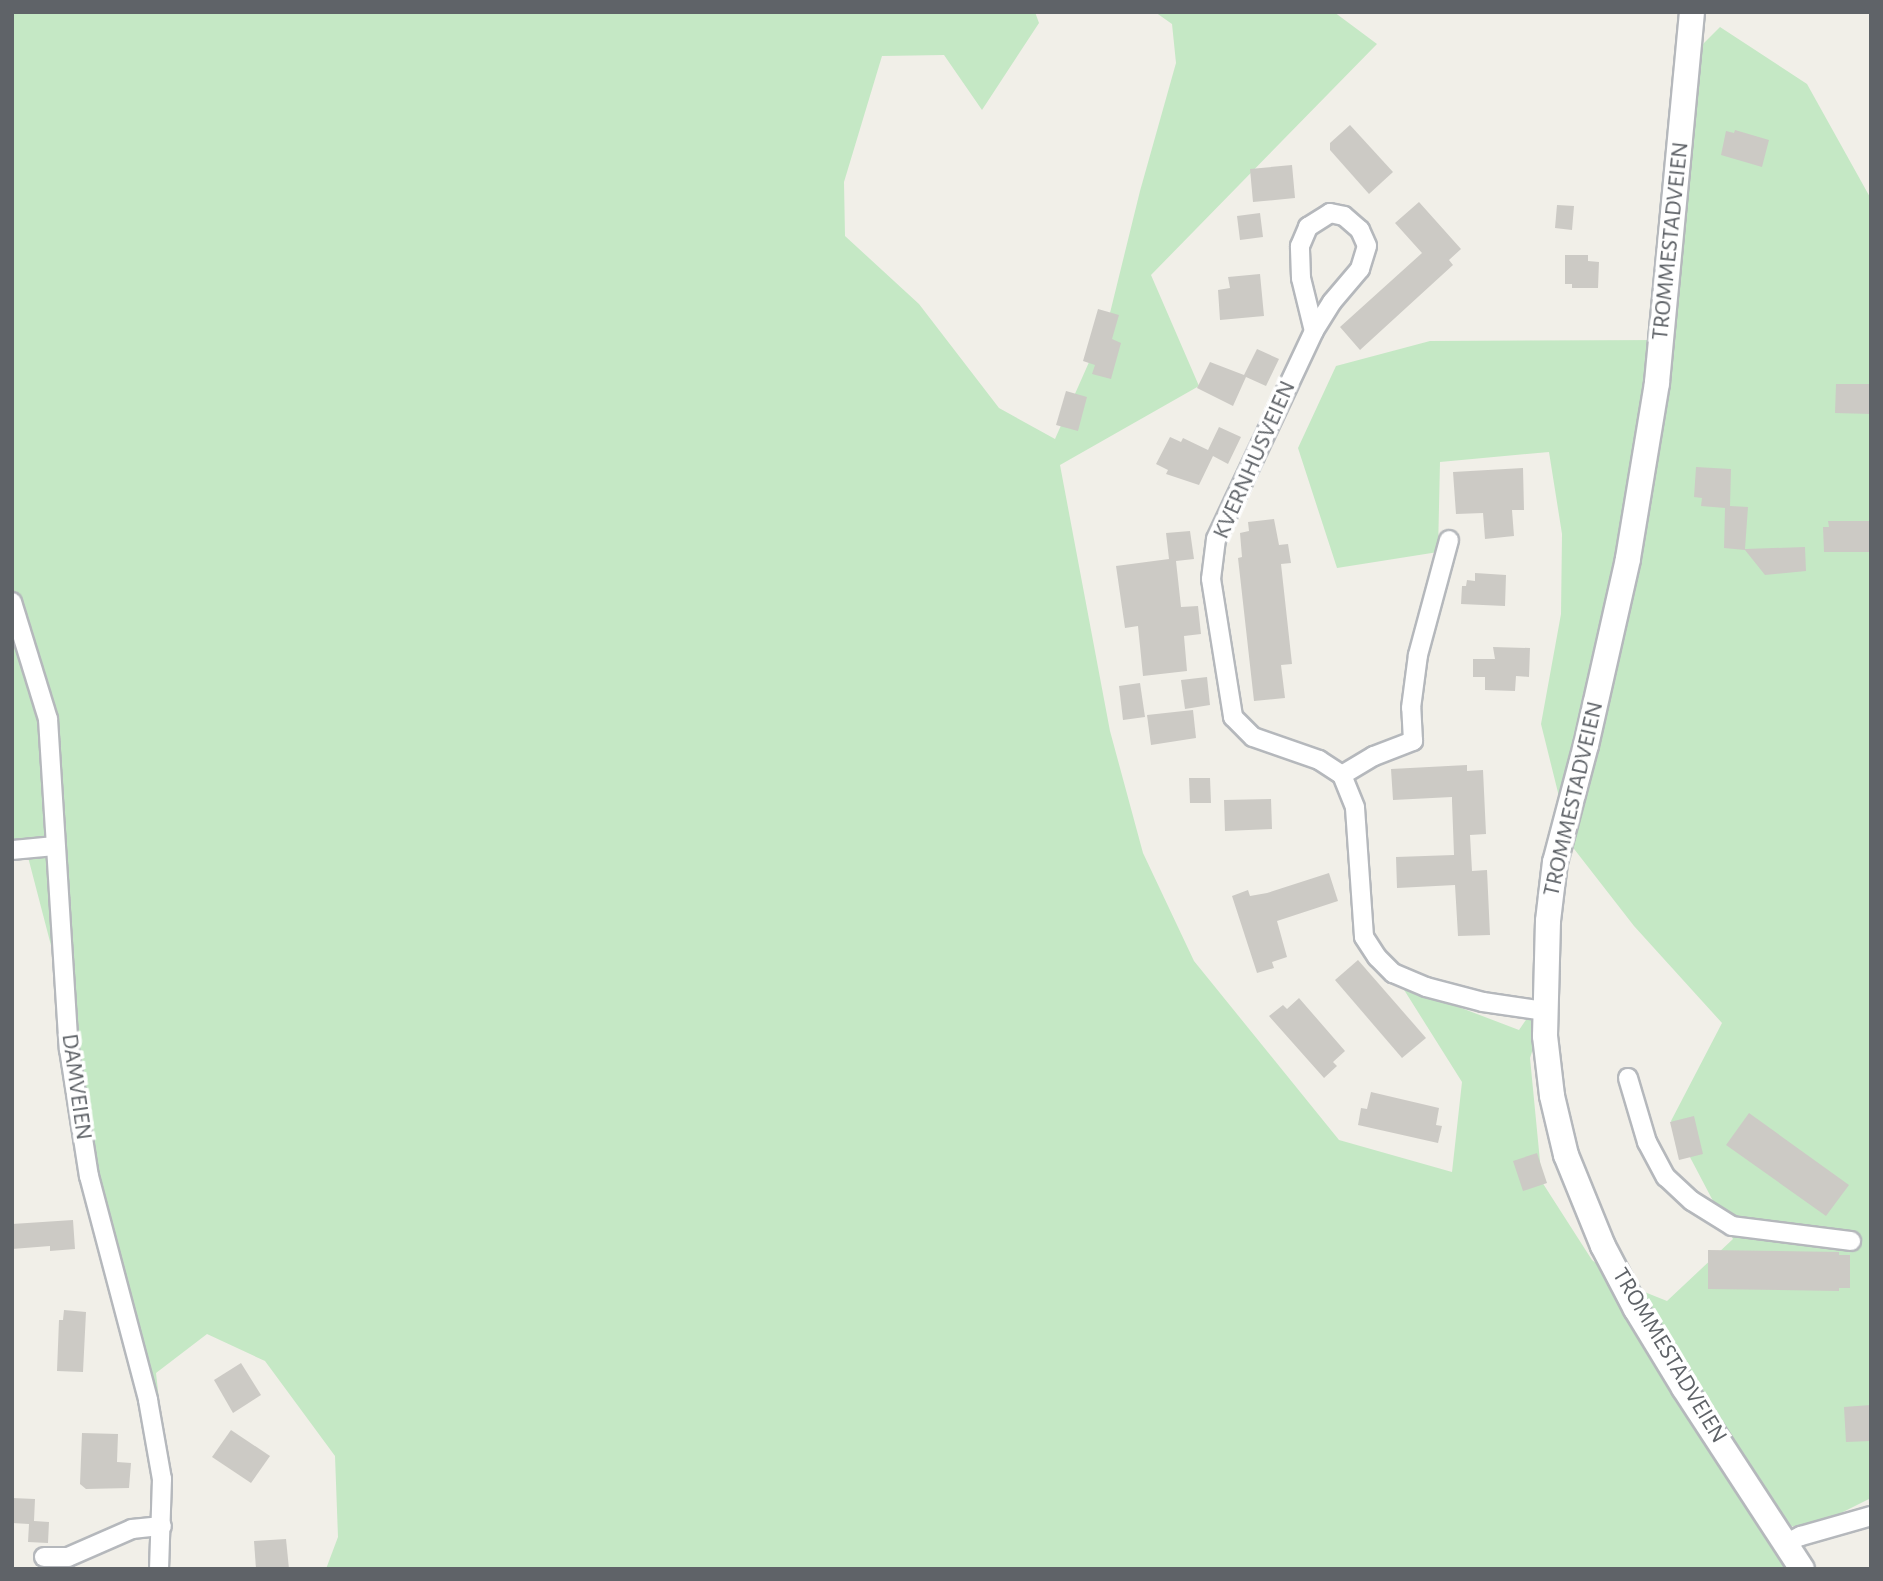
<!DOCTYPE html>
<html>
<head>
<meta charset="utf-8">
<style>
	body { margin:0 }
	#map { position:relative; width:1883px; height:1581px; overflow:hidden; background:#f1efe8; font-family:"Alegreya Sans",sans-serif }
	div>[style] { position:absolute }
	.green>* { inset:0; background:#c5e8c5 }
	.building>* { inset:0; background:#cccac5 }
	.roads { filter:drop-shadow(2px 0 #b5b8bc) drop-shadow(-2px 0 #b5b8bc) drop-shadow(0 2px #b5b8bc) drop-shadow(0 -2px #b5b8bc) }
	.street>* { height:18px; margin:-9px; padding:0 9px; transform-origin:9px; border-radius:9px; background:#fff }
	.secondary>* { height:24px; margin:-12px; padding:0 12px; transform-origin:12px; border-radius:12px; background:#fff }
	span { translate:-50% -50%; white-space:nowrap; text-align:center; line-height:1.15; -webkit-text-stroke:7px #fff; paint-order:stroke }
	.street-label { font-size:24px; color:#5f6368 }
	.frame { position:absolute; inset:0; border:14px solid #5f6368; pointer-events:none }
</style>
</head>
<body>
<div id="map">
	<div class="green">
		<div style="clip-path:polygon(12px 12px,1035px 12px,1039px 23px,982px 110px,944px 55px,882px 56px,844px 182px,845px 236px,919px 304px,999px 408px,1055px 439px,1109px 317px,1140px 191px,1176px 63px,1172px 24px,1155px 12px,1334px 12px,1377px 44px,1151px 275px,1199px 386px,1060px 465px,1110px 731px,1143px 853px,1194px 961px,1339px 1140px,1452px 1172px,1462px 1082px,1401px 985px,1519px 1030px,1557px 975px,1530px 1058px,1542px 1182px,1592px 1260px,1622px 1283px,1667px 1301px,1733px 1239px,1671px 1121px,1722px 1023px,1634px 926px,1571px 845px,1541px 724px,1561px 614px,1562px 534px,1549px 452px,1440px 462px,1438px 552px,1337px 568px,1298px 448px,1336px 366px,1430px 341px,1670px 340px,1690px 57px,1720px 27px,1807px 84px,1871px 199px,1871px 1498px,1819px 1524px,1786px 1527px,1788px 1569px,326px 1569px,338px 1537px,335px 1456px,265px 1361px,207px 1334px,156px 1373px,162px 1427px,158px 1427px,131px 1366px,61px 984px,28px 857px,12px 858px)"></div>
	</div>
	<div class="building">
		<div style="clip-path:polygon(1350px 125px,1393px 172px,1369px 194px,1330px 150px,1330px 143px)"></div>
		<div style="clip-path:polygon(1735px 130px,1769px 140px,1762px 167px,1721px 155px,1726px 131px,1734px 133px)"></div>
		<div style="clip-path:polygon(1292px 165px,1295px 198px,1253px 202px,1250px 169px)"></div>
		<div style="clip-path:polygon(1419px 202px,1461px 249px,1449px 260px,1453px 265px,1360px 350px,1340px 327px,1422px 253px,1395px 223px)"></div>
		<div style="clip-path:polygon(1557px 205px,1574px 206px,1572px 230px,1555px 228px)"></div>
		<div style="clip-path:polygon(1260px 213px,1263px 237px,1240px 240px,1237px 216px)"></div>
		<div style="clip-path:polygon(1565px 255px,1588px 255px,1588px 261px,1599px 262px,1598px 288px,1572px 288px,1572px 284px,1565px 284px)"></div>
		<div style="clip-path:polygon(1260px 274px,1264px 316px,1220px 320px,1218px 290px,1230px 288px,1228px 277px)"></div>
		<div style="clip-path:polygon(1098px 309px,1119px 315px,1112px 339px,1121px 343px,1111px 379px,1092px 374px,1095px 365px,1083px 361px)"></div>
		<div style="clip-path:polygon(1257px 349px,1279px 359px,1266px 386px,1246px 377px,1233px 406px,1197px 388px,1210px 362px,1244px 375px)"></div>
		<div style="clip-path:polygon(1836px 384px,1871px 384px,1871px 414px,1835px 413px)"></div>
		<div style="clip-path:polygon(1066px 391px,1087px 397px,1078px 431px,1056px 425px)"></div>
		<div style="clip-path:polygon(1219px 427px,1241px 437px,1228px 464px,1213px 456px,1199px 485px,1166px 474px,1168px 470px,1156px 464px,1170px 437px,1181px 442px,1183px 438px,1208px 450px)"></div>
		<div style="clip-path:polygon(1696px 467px,1731px 469px,1730px 506px,1748px 507px,1745px 549px,1805px 547px,1806px 571px,1765px 575px,1745px 550px,1724px 548px,1725px 508px,1701px 506px,1702px 498px,1694px 497px)"></div>
		<div style="clip-path:polygon(1523px 468px,1524px 510px,1512px 510px,1514px 536px,1485px 539px,1483px 513px,1456px 514px,1453px 472px)"></div>
		<div style="clip-path:polygon(1274px 519px,1279px 545px,1288px 544px,1291px 563px,1281px 564px,1292px 664px,1281px 665px,1285px 698px,1254px 701px,1238px 558px,1242px 557px,1240px 533px,1249px 531px,1248px 522px)"></div>
		<div style="clip-path:polygon(1828px 521px,1871px 521px,1871px 552px,1824px 552px,1823px 527px,1829px 527px)"></div>
		<div style="clip-path:polygon(1190px 531px,1194px 559px,1176px 561px,1181px 607px,1198px 606px,1201px 634px,1184px 636px,1187px 671px,1143px 676px,1138px 626px,1125px 628px,1116px 566px,1169px 559px,1166px 533px)"></div>
		<div style="clip-path:polygon(1475px 573px,1506px 575px,1505px 606px,1461px 604px,1462px 586px,1466px 586px,1467px 580px,1475px 581px)"></div>
		<div style="clip-path:polygon(1493px 647px,1530px 648px,1529px 677px,1516px 676px,1515px 691px,1485px 690px,1485px 677px,1473px 677px,1473px 659px,1495px 659px)"></div>
		<div style="clip-path:polygon(1207px 677px,1210px 705px,1185px 709px,1181px 680px)"></div>
		<div style="clip-path:polygon(1140px 683px,1145px 717px,1123px 720px,1119px 686px)"></div>
		<div style="clip-path:polygon(1193px 710px,1196px 738px,1151px 745px,1147px 715px)"></div>
		<div style="clip-path:polygon(1467px 765px,1467px 771px,1483px 770px,1486px 834px,1470px 835px,1472px 871px,1487px 870px,1490px 935px,1458px 936px,1455px 885px,1397px 888px,1396px 857px,1454px 855px,1452px 801px,1452px 797px,1393px 800px,1391px 769px)"></div>
		<div style="clip-path:polygon(1189px 778px,1210px 778px,1211px 803px,1190px 803px)"></div>
		<div style="clip-path:polygon(1271px 799px,1272px 829px,1225px 831px,1224px 800px)"></div>
		<div style="clip-path:polygon(1329px 873px,1338px 901px,1277px 921px,1287px 957px,1272px 962px,1274px 968px,1257px 973px,1232px 896px,1248px 890px,1250px 896px,1267px 893px)"></div>
		<div style="clip-path:polygon(1358px 960px,1426px 1038px,1402px 1058px,1335px 980px)"></div>
		<div style="clip-path:polygon(1299px 998px,1345px 1051px,1333px 1062px,1337px 1066px,1324px 1078px,1269px 1016px,1283px 1005px,1287px 1009px)"></div>
		<div style="clip-path:polygon(1371px 1092px,1439px 1108px,1436px 1125px,1442px 1126px,1438px 1143px,1358px 1125px,1361px 1108px,1367px 1109px)"></div>
		<div style="clip-path:polygon(1749px 1113px,1849px 1185px,1826px 1216px,1726px 1145px)"></div>
		<div style="clip-path:polygon(1694px 1116px,1703px 1154px,1679px 1160px,1670px 1122px)"></div>
		<div style="clip-path:polygon(1537px 1153px,1547px 1183px,1523px 1191px,1513px 1161px)"></div>
		<div style="clip-path:polygon(73px 1220px,75px 1249px,50px 1251px,50px 1246px,12px 1249px,12px 1224px)"></div>
		<div style="clip-path:polygon(1708px 1250px,1839px 1252px,1839px 1255px,1850px 1255px,1850px 1288px,1839px 1288px,1839px 1291px,1708px 1289px)"></div>
		<div style="clip-path:polygon(64px 1310px,86px 1312px,83px 1372px,57px 1371px,59px 1320px,63px 1320px)"></div>
		<div style="clip-path:polygon(241px 1363px,261px 1395px,233px 1413px,214px 1380px)"></div>
		<div style="clip-path:polygon(1871px 1405px,1871px 1441px,1846px 1442px,1844px 1407px)"></div>
		<div style="clip-path:polygon(231px 1430px,270px 1456px,251px 1483px,212px 1457px)"></div>
		<div style="clip-path:polygon(82px 1433px,118px 1434px,117px 1462px,131px 1463px,129px 1488px,86px 1489px,80px 1484px)"></div>
		<div style="clip-path:polygon(12px 1498px,35px 1499px,34px 1521px,49px 1522px,48px 1543px,28px 1542px,29px 1524px,12px 1523px)"></div>
		<div style="clip-path:polygon(286px 1539px,289px 1569px,256px 1569px,254px 1541px)"></div>
	</div>
	<div class="roads">
		<div class="street">
			<div style="left:1314px;top:331px;width:55px;rotate:-103.8deg"></div>
			<div style="left:1301px;top:278px;width:32px;rotate:-92deg"></div>
			<div style="left:1300px;top:246px;width:21px;rotate:-67deg"></div>
			<div style="left:1308px;top:227px;width:26px;rotate:-32deg"></div>
			<div style="left:1330px;top:213px;width:14px;rotate:12deg"></div>
			<div style="left:1344px;top:216px;width:21px;rotate:41deg"></div>
			<div style="left:1360px;top:230px;width:17px;rotate:66deg"></div>
			<div style="left:1367px;top:246px;width:24px;rotate:107deg"></div>
			<div style="left:1360px;top:269px;width:43px;rotate:130.3deg"></div>
			<div style="left:1332px;top:302px;width:34px;rotate:122deg"></div>
			<div style="left:1314px;top:331px;width:230px;rotate:115.2deg"></div>
			<div style="left:1216px;top:539px;width:40px;rotate:97.1deg"></div>
			<div style="left:1211px;top:579px;width:140px;rotate:80.9deg"></div>
			<div style="left:1233px;top:717px;width:28px;rotate:45deg"></div>
			<div style="left:1253px;top:737px;width:70px;rotate:19.2deg"></div>
			<div style="left:1319px;top:760px;width:27px;rotate:33deg"></div>
			<div style="left:1342px;top:775px;width:35px;rotate:68deg"></div>
			<div style="left:1355px;top:808px;width:129px;rotate:86deg"></div>
			<div style="left:1364px;top:937px;width:24px;rotate:57deg"></div>
			<div style="left:1377px;top:957px;width:23px;rotate:45deg"></div>
			<div style="left:1393px;top:973px;width:36px;rotate:23deg"></div>
			<div style="left:1426px;top:987px;width:59px;rotate:14.7deg"></div>
			<div style="left:1483px;top:1002px;width:63px;rotate:8.3deg"></div>
			<div style="left:12px;top:602px;width:122px;rotate:72.9deg"></div>
			<div style="left:48px;top:719px;width:331px;rotate:86.4deg"></div>
			<div style="left:69px;top:1049px;width:129px;rotate:81.1deg"></div>
			<div style="left:89px;top:1176px;width:232px;rotate:75.2deg"></div>
			<div style="left:148px;top:1400px;width:80px;rotate:80deg"></div>
			<div style="left:162px;top:1479px;width:90px;rotate:91.9deg"></div>
			<div style="left:1342px;top:775px;width:37px;rotate:-31deg"></div>
			<div style="left:1374px;top:756px;width:42px;rotate:-21deg"></div>
			<div style="left:1413px;top:741px;width:33px;rotate:-93deg"></div>
			<div style="left:1411px;top:708px;width:53px;rotate:-82.5deg"></div>
			<div style="left:1418px;top:655px;width:119px;rotate:-74.9deg"></div>
			<div style="left:12px;top:850px;width:42px;rotate:-5.4deg"></div>
			<div style="left:1628px;top:1078px;width:67px;rotate:73.5deg"></div>
			<div style="left:1647px;top:1142px;width:40px;rotate:62deg"></div>
			<div style="left:1666px;top:1177px;width:35px;rotate:43deg"></div>
			<div style="left:1692px;top:1201px;width:47px;rotate:32deg"></div>
			<div style="left:1732px;top:1226px;width:120px;rotate:7.2deg"></div>
			<div style="left:1785px;top:1544px;width:18px;rotate:-27deg"></div>
			<div style="left:1801px;top:1536px;width:73px;rotate:-15.9deg"></div>
			<div style="left:44px;top:1557px;width:24px"></div>
			<div style="left:68px;top:1557px;width:70px;rotate:-23.6deg"></div>
			<div style="left:132px;top:1529px;width:30px;rotate:-6deg"></div>
		</div>
		<div class="secondary">
			<div style="left:1692px;top:12px;width:373px;rotate:95.4deg"></div>
			<div style="left:1657px;top:383px;width:178px;rotate:99.4deg"></div>
			<div style="left:1628px;top:559px;width:191px;rotate:102.7deg"></div>
			<div style="left:1586px;top:745px;width:121px;rotate:104.8deg"></div>
			<div style="left:1555px;top:862px;width:59px;rotate:96.8deg"></div>
			<div style="left:1548px;top:921px;width:115px;rotate:91.5deg"></div>
			<div style="left:1545px;top:1036px;width:60px;rotate:83.3deg"></div>
			<div style="left:1552px;top:1096px;width:61px;rotate:76.7deg"></div>
			<div style="left:1566px;top:1155px;width:98px;rotate:67.9deg"></div>
			<div style="left:1603px;top:1246px;width:71px;rotate:62.4deg"></div>
			<div style="left:1636px;top:1309px;width:92px;rotate:58.7deg"></div>
			<div style="left:1684px;top:1388px;width:216px;rotate:56.9deg"></div>
		</div>
	</div>
	<div class="street-label">
		<span style="left:1671px;top:241px;rotate:-84deg">TROMMESTADVEIEN</span>
		<span style="left:1255px;top:460px;rotate:-66deg">KVERNHUSVEIEN</span>
		<span style="left:1574px;top:799px;rotate:-77deg">TROMMESTADVEIEN</span>
		<span style="left:76px;top:1087px;rotate:82deg">DAMVEIEN</span>
		<span style="left:1669px;top:1356px;rotate:59deg">TROMMESTADVEIEN</span>
	</div>
	<div class="frame"></div>
</div>
</body>
</html>
